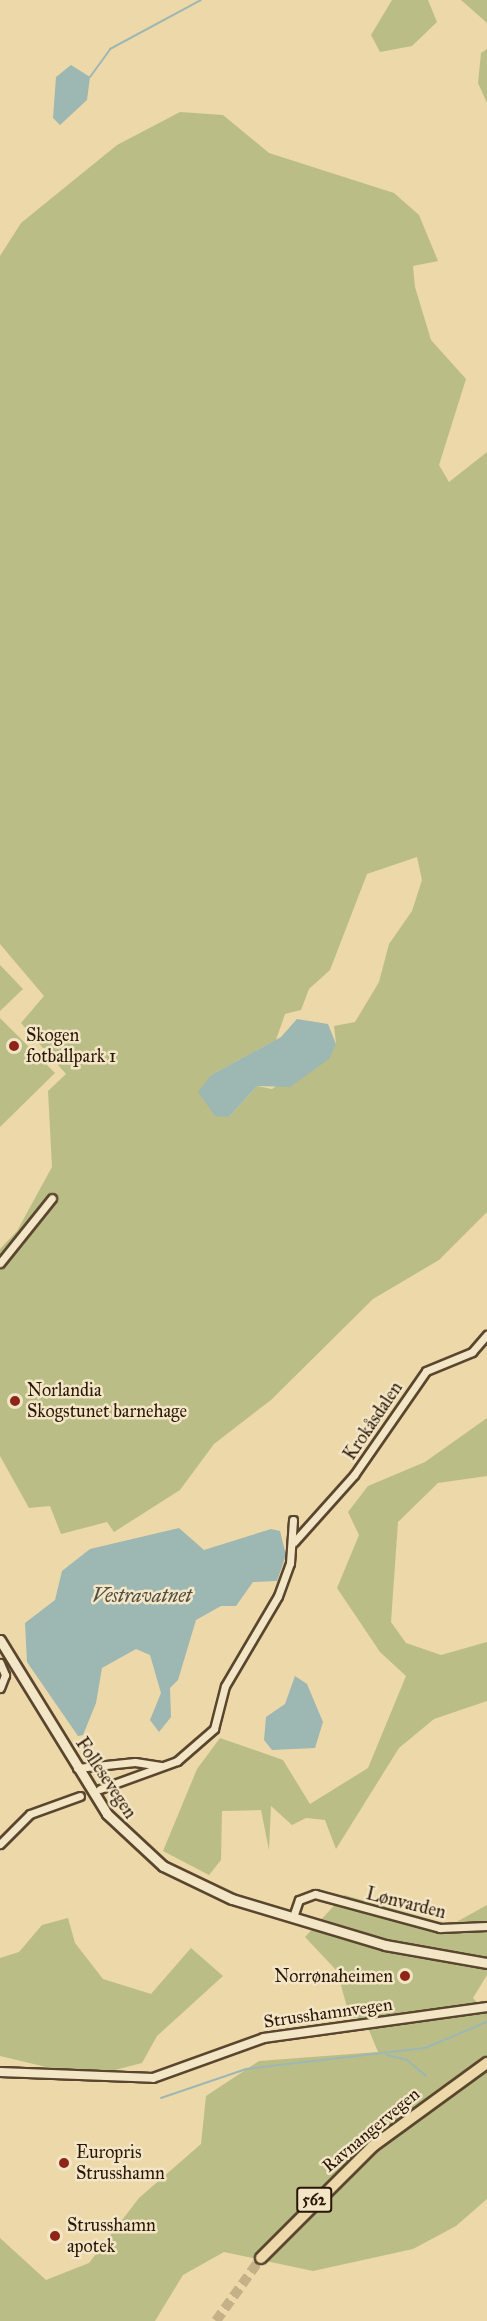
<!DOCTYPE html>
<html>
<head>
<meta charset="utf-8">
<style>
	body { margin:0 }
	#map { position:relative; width:487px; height:2321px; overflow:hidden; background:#ecd8a8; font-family:"IM FELL Great Primer",serif }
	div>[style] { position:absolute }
	.green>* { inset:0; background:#babe86 }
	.water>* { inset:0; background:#9db7b3 }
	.stream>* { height:2px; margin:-1px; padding:0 1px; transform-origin:1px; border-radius:1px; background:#9db7b3 }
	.primary-tunnel>* { height:10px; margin-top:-5px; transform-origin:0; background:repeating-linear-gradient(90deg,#c5b188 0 10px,transparent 0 15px) }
	.roads { filter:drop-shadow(2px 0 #5a462e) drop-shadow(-2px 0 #5a462e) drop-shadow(0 2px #5a462e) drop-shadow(0 -2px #5a462e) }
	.minor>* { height:7px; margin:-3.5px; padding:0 3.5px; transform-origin:3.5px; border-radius:3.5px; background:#f3e6c6 }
	.tertiary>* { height:8px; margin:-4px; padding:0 4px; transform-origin:4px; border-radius:4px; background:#f3e6c6 }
	.secondary>* { height:9px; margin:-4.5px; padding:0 4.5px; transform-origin:4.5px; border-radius:4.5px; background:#f3e6c6 }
	.primary>* { height:10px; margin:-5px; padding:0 5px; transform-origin:5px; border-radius:5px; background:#ecd8a8 }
	.dots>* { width:16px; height:16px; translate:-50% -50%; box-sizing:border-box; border:3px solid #f3e6c6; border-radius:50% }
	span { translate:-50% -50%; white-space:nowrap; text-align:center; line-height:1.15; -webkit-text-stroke:5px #f3e6c6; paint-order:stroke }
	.shield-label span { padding:2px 4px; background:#f3e6c6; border:2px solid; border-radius:4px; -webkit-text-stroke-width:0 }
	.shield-label { font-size:16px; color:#291606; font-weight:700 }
	.poi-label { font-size:18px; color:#291606 }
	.left { translate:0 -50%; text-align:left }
	.right { translate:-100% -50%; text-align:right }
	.street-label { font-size:18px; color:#291606 }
	.water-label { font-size:20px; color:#524e43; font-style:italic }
</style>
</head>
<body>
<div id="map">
	<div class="green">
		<div style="clip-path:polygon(392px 0,428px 0,437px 22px,412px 46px,380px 52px,371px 35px)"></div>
		<div style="clip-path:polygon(461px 0,487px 0,487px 24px,486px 22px)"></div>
		<div style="clip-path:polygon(487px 49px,487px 103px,478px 83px,481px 53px)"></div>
		<div style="clip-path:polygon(evenodd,180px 112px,223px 115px,269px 153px,394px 193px,419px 215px,438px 261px,413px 266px,415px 287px,431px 340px,466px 379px,439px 465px,449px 482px,487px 452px,487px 1212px,439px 1260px,373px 1299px,271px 1400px,214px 1444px,180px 1490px,114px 1532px,107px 1522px,61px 1534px,50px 1506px,29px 1508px,0 1456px,0 1249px,17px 1231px,52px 1167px,48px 1091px,66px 1074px,21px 1023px,44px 996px,0 944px,0 256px,21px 223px,117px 145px,180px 112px,417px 857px,422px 880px,412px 911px,389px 944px,379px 982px,355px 1022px,334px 1026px,336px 1044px,272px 1089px,257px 1086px,229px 1117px,211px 1075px,276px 1040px,285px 1014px,301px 1010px,309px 989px,330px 970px,367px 874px,417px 857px)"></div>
		<div style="clip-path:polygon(0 965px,23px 989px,0 1011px)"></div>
		<div style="clip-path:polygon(0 1018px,55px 1073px,0 1127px)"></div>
		<div style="clip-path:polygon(487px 1418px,487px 1476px,438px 1483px,398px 1522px,391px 1622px,406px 1643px,441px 1655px,487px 1642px,487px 1701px,434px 1719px,399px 1748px,336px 1849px,325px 1820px,306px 1818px,292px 1825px,271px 1806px,269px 1850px,261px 1810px,222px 1811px,221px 1860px,209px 1875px,163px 1851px,197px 1769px,220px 1738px,283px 1760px,310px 1804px,368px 1768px,406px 1676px,380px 1652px,337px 1588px,359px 1535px,348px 1512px,368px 1486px,425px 1462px)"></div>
		<div style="clip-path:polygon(344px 1895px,451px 1925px,487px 1905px,487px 1975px,473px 1998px,487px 2014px,487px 2199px,456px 2226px,413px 2249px,313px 2271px,224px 2252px,183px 2275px,155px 2321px,0 2321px,0 2238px,46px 2280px,89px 2263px,139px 2198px,201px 2144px,206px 2096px,259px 2061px,378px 2052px,364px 2018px,350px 2018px,337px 1971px,305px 1937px)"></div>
		<div style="clip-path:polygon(68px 1918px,75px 1943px,103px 1979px,151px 1994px,191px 1948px,223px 1976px,157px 2036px,142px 2063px,88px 2077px,0 2056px,0 1958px,19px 1952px,42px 1925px)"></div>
	</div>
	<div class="water">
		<div style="clip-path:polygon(71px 65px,90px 77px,87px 100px,60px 125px,53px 118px,56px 77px)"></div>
		<div style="clip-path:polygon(297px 1019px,328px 1024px,336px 1044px,329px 1059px,290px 1087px,257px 1086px,229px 1117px,215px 1116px,198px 1092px,211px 1075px,281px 1037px)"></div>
		<div style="clip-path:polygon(179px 1528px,204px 1550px,271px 1529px,280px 1531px,286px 1555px,277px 1581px,253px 1582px,236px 1606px,221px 1606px,196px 1620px,178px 1680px,170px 1688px,171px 1717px,159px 1732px,150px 1720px,161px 1693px,150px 1655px,136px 1649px,102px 1668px,96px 1703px,83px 1735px,78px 1736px,27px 1662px,25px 1623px,55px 1600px,62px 1571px,90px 1549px)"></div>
		<div style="clip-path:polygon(295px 1676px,307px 1684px,323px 1722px,315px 1748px,272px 1750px,264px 1740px,266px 1717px,285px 1704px)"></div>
	</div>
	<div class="stream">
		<div style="left:90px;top:77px;width:34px;rotate:-54deg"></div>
		<div style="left:110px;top:49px;width:103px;rotate:-28.3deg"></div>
		<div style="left:387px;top:2055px;width:21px;rotate:14deg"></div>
		<div style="left:407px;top:2060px;width:25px;rotate:40deg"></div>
		<div style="left:161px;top:2098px;width:90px;rotate:-18.8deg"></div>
		<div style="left:246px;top:2069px;width:180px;rotate:-6.7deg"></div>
		<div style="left:425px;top:2048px;width:67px;rotate:-22.8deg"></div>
	</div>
	<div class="primary-tunnel">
		<div style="left:216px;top:2321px;width:77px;rotate:-54.5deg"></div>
	</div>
	<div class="roads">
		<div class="minor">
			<div style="left:0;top:1263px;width:83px;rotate:-51.3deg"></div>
			<div style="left:294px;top:1542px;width:90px;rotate:-48.2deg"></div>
			<div style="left:354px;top:1475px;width:126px;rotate:-55.3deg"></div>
			<div style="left:426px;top:1371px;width:50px;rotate:-22.4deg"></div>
			<div style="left:472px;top:1352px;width:23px;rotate:-49deg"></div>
			<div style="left:0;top:1663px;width:13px;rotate:67deg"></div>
			<div style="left:5px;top:1675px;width:14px;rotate:111deg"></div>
			<div style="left:77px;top:1768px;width:58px;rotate:-5.9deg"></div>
			<div style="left:135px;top:1762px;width:26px;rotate:9deg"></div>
			<div style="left:100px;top:1789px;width:82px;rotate:-20deg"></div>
			<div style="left:177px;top:1761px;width:49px;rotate:-40.9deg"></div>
			<div style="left:214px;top:1729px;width:44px;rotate:-75.7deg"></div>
			<div style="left:225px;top:1686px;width:104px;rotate:-59.5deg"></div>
			<div style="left:278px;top:1596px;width:35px;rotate:-70deg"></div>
			<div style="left:290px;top:1563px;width:43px;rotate:-86deg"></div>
			<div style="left:0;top:1844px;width:42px;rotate:-45deg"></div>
			<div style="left:30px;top:1814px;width:53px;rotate:-19.8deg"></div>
			<div style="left:293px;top:1917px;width:18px;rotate:-71deg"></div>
			<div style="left:299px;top:1900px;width:17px;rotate:-21deg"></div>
			<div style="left:315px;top:1894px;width:130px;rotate:15.2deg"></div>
			<div style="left:440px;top:1928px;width:47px;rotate:-2.4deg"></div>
		</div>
		<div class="tertiary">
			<div style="left:0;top:2072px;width:153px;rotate:2.2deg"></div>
			<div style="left:153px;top:2078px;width:118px;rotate:-19.8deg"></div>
			<div style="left:264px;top:2038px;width:225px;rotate:-7.9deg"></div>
		</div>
		<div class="secondary">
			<div style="left:0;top:1640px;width:204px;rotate:58.4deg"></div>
			<div style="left:107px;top:1814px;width:76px;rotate:42.9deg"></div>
			<div style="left:163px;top:1866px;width:76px;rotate:25.6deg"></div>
			<div style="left:232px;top:1899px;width:160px;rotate:16.7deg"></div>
			<div style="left:385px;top:1945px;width:104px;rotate:10deg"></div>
		</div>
		<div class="primary">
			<div style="left:261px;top:2258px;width:158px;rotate:-45deg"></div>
			<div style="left:373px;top:2146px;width:141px;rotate:-36.1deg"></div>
		</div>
	</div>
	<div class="dots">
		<div style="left:14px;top:1046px;background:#8f2418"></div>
		<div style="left:15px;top:1401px;background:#8f2418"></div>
		<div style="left:405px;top:1976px;background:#8f2418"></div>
		<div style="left:64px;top:2163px;background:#8f2418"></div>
		<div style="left:55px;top:2236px;background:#8f2418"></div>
	</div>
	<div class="shield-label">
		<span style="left:314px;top:2200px">562</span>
	</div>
	<div class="poi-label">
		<span class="left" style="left:26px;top:1046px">Skogen<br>fotballpark 1</span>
		<span class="left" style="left:27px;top:1401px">Norlandia<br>Skogstunet barnehage</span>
		<span class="right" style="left:393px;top:1976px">Norrønaheimen</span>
		<span class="left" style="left:76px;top:2163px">Europris<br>Strusshamn</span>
		<span class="left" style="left:67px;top:2236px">Strusshamn<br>apotek</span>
	</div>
	<div class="street-label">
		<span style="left:373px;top:1421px;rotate:-56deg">Krokåsdalen</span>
		<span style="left:106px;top:1778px;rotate:56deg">Follesevegen</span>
		<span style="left:406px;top:1903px;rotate:14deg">Lønvarden</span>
		<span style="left:328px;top:2013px;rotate:-8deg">Strusshamnvegen</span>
		<span style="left:371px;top:2130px;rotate:-40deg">Ravnangervegen</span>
	</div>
	<div class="water-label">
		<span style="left:142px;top:1595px">Vestravatnet</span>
	</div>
</div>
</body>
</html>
